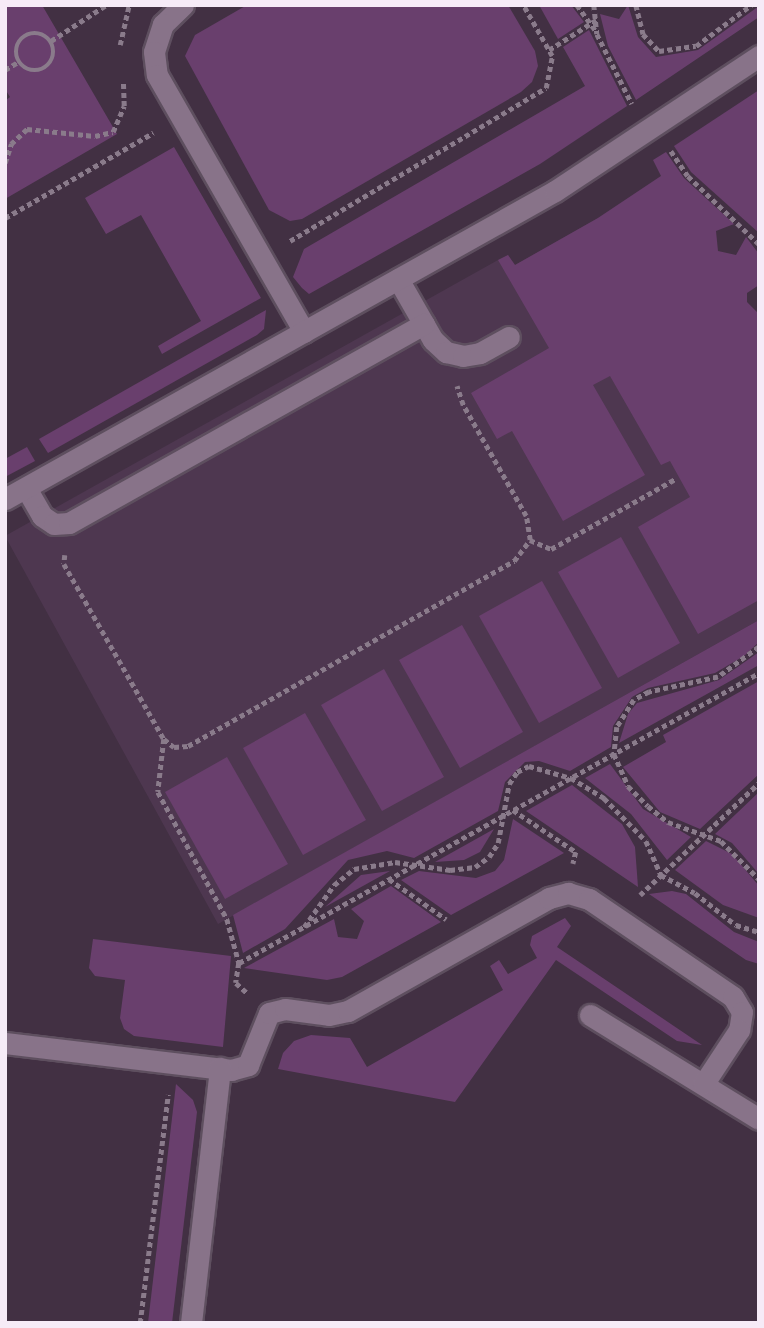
<!DOCTYPE html>
<html>
<head>
<meta charset="utf-8">
<style>
	body { margin:0 }
	#map { position:relative; width:764px; height:1328px; overflow:hidden; background:#423043; font-family:"Open Sans",sans-serif }
	div>[style] { position:absolute }
	.built>* { inset:0; background:#4e3750 }
	.green>* { inset:0; background:#693f6d }
	.path>* { height:4.5px; margin-top:-2.25px; transform-origin:0; background:repeating-linear-gradient(90deg,#8a7b8b 0 5px,transparent 0 8.5px) }
	.path>.ring { margin:-2.25px; padding:0; box-sizing:content-box; background:none; border:4.5px solid #8a7b8b; border-radius:50% }
	.roads { filter:drop-shadow(2px 0 #5e4f5f) drop-shadow(-2px 0 #5e4f5f) drop-shadow(0 2px #5e4f5f) drop-shadow(0 -2px #5e4f5f) }
	.lane>* { height:21px; margin:-10.5px; padding:0 10.5px; transform-origin:10.5px; border-radius:10.5px; background:#887389 }
	span { translate:-50% -50%; white-space:nowrap; text-align:center; line-height:1.15; -webkit-text-stroke:7px #372639; paint-order:stroke }
	.frame { position:absolute; inset:0; border:7px solid #f6ebf7; pointer-events:none }
</style>
</head>
<body>
<div id="map">
	<div class="built">
		<div style="clip-path:polygon(661px 176px,759px 349px,759px 620px,218px 924px,5px 536px,498px 260px,508px 255px,515px 265px,598px 218px)"></div>
	</div>
	<div class="green">
		<div style="clip-path:polygon(5px 5px,42px 5px,117px 134px,5px 199px,5px 101px,10px 97px,5px 89px)"></div>
		<div style="clip-path:polygon(247px 5px,508px 5px,535px 51px,538px 66px,532px 82px,521px 92px,302px 219px,290px 221px,269px 210px,185px 56px,195px 35px)"></div>
		<div style="clip-path:polygon(539px 5px,571px 5px,584px 22px,558px 39px)"></div>
		<div style="clip-path:polygon(628px 5px,638px 37px,656px 57px,698px 50px,759px 6px,759px 17px,636px 100px,608px 46px,600px 14px,619px 19px)"></div>
		<div style="clip-path:polygon(589px 30px,627px 106px,540px 164px,309px 294px,302px 288px,293px 277px,304px 249px,585px 86px,563px 47px)"></div>
		<div style="clip-path:polygon(759px 90px,759px 233px,691px 172px,674px 146px)"></div>
		<div style="clip-path:polygon(174px 147px,261px 298px,162px 354px,158px 346px,201px 321px,141px 215px,106px 234px,85px 198px)"></div>
		<div style="clip-path:polygon(666px 152px,684px 178px,734px 224px,716px 231px,718px 251px,736px 255px,746px 237px,759px 254px,759px 285px,747px 293px,747px 302px,759px 314px,759px 600px,698px 634px,638px 527px,690px 497px,670px 461px,661px 465px,610px 376px,593px 385px,645px 475px,563px 521px,512px 431px,497px 439px,471px 393px,549px 348px,498px 260px,508px 255px,515px 265px,598px 218px,661px 176px,653px 160px)"></div>
		<div style="clip-path:polygon(266px 310px,264px 329px,257px 335px,48px 453px,39px 439px)"></div>
		<div style="clip-path:polygon(27px 447px,35px 461px,5px 477px,5px 459px)"></div>
		<div style="clip-path:polygon(621px 537px,680px 643px,618px 678px,558px 572px)"></div>
		<div style="clip-path:polygon(542px 581px,602px 688px,539px 723px,479px 616px)"></div>
		<div style="clip-path:polygon(759px 620px,759px 642px,744px 656px,715px 673px,648px 688px,632px 697px,613px 726px,611px 747px,570px 771px,539px 761px,525px 762px,505px 782px,498px 811px,414px 858px,387px 851px,348px 860px,285px 929px,243px 953px,233px 915px)"></div>
		<div style="clip-path:polygon(462px 625px,523px 732px,460px 768px,399px 660px)"></div>
		<div style="clip-path:polygon(759px 652px,759px 665px,619px 743px,628px 714px,637px 703px,719px 680px)"></div>
		<div style="clip-path:polygon(384px 669px,444px 777px,382px 811px,321px 705px)"></div>
		<div style="clip-path:polygon(759px 681px,759px 774px,700px 829px,660px 812px,623px 767px,666px 742px,663px 735px)"></div>
		<div style="clip-path:polygon(305px 713px,366px 820px,303px 855px,243px 748px)"></div>
		<div style="clip-path:polygon(227px 757px,288px 864px,225px 899px,165px 792px)"></div>
		<div style="clip-path:polygon(610px 764px,643px 809px,691px 837px,667px 860px,631px 814px,585px 778px)"></div>
		<div style="clip-path:polygon(572px 785px,622px 824px,635px 847px,638px 887px,526px 811px)"></div>
		<div style="clip-path:polygon(759px 792px,759px 874px,732px 843px,715px 834px)"></div>
		<div style="clip-path:polygon(513px 819px,564px 853px,451px 915px,401px 880px,419px 871px,476px 878px,495px 871px,504px 860px)"></div>
		<div style="clip-path:polygon(494px 829px,480px 852px,464px 860px,435px 862px)"></div>
		<div style="clip-path:polygon(706px 841px,732px 854px,759px 886px,759px 918px,723px 905px,675px 870px)"></div>
		<div style="clip-path:polygon(390px 871px,325px 907px,361px 875px)"></div>
		<div style="clip-path:polygon(391px 886px,441px 922px,342px 977px,327px 980px,244px 968px,334px 919px,338px 937px,357px 939px,364px 921px,351px 909px)"></div>
		<div style="clip-path:polygon(672px 891px,686px 894px,734px 932px,759px 942px,759px 964px,746px 960px,649px 894px)"></div>
		<div style="clip-path:polygon(565px 918px,571px 926px,557px 947px,702px 1045px,677px 1041px,556px 960px,455px 1102px,278px 1069px,283px 1053px,294px 1041px,311px 1035px,350px 1038px,367px 1067px,503px 990px,490px 966px,499px 960px,508px 974px,537px 958px,530px 945px,532px 936px)"></div>
		<div style="clip-path:polygon(93px 939px,231px 956px,223px 1047px,134px 1036px,124px 1029px,120px 1018px,125px 980px,95px 976px,89px 968px)"></div>
		<div style="clip-path:polygon(176px 1084px,193px 1100px,197px 1112px,172px 1323px,148px 1323px)"></div>
	</div>
	<div class="path">
		<div style="left:577px;top:5px;width:34px;rotate:54deg"></div>
		<div style="left:594px;top:5px;width:29px;rotate:84deg"></div>
		<div style="left:597px;top:34px;width:78px;rotate:63.4deg"></div>
		<div style="left:636px;top:5px;width:30px;rotate:76deg"></div>
		<div style="left:643px;top:34px;width:23px;rotate:47deg"></div>
		<div style="left:659px;top:51px;width:37px;rotate:-8deg"></div>
		<div style="left:696px;top:46px;width:69px;rotate:-36.7deg"></div>
		<div class="ring" style="left:16px;top:33px;width:33.5px;height:33.5px"></div>
		<div style="left:51px;top:41px;width:66px;rotate:-33.2deg"></div>
		<div style="left:120px;top:45px;width:41px;rotate:-77.3deg"></div>
		<div style="left:549px;top:50px;width:56px;rotate:-32.6deg"></div>
		<div style="left:5px;top:70px;width:15px;rotate:-32deg"></div>
		<div style="left:671px;top:151px;width:30px;rotate:56deg"></div>
		<div style="left:688px;top:176px;width:98px;rotate:43.8deg"></div>
		<div style="left:5px;top:163px;width:20px;rotate:-72deg"></div>
		<div style="left:11px;top:144px;width:22px;rotate:-43deg"></div>
		<div style="left:27px;top:129px;width:68px;rotate:5.9deg"></div>
		<div style="left:95px;top:136px;width:18px;rotate:-13deg"></div>
		<div style="left:113px;top:132px;width:28px;rotate:-67deg"></div>
		<div style="left:124px;top:106px;width:24px;rotate:-92deg"></div>
		<div style="left:5px;top:218px;width:171px;rotate:-29.9deg"></div>
		<div style="left:290px;top:241px;width:298px;rotate:-30.9deg"></div>
		<div style="left:546px;top:88px;width:33px;rotate:-79deg"></div>
		<div style="left:552px;top:56px;width:59px;rotate:-119.6deg"></div>
		<div style="left:530px;top:540px;width:23px;rotate:23deg"></div>
		<div style="left:551px;top:549px;width:142px;rotate:-29.4deg"></div>
		<div style="left:65px;top:555px;width:9px;rotate:96deg"></div>
		<div style="left:64px;top:564px;width:202px;rotate:60.3deg"></div>
		<div style="left:164px;top:739px;width:13px;rotate:39deg"></div>
		<div style="left:174px;top:747px;width:14px;rotate:-4deg"></div>
		<div style="left:188px;top:746px;width:375px;rotate:-29.6deg"></div>
		<div style="left:514px;top:561px;width:26px;rotate:-53deg"></div>
		<div style="left:530px;top:540px;width:24px;rotate:-99deg"></div>
		<div style="left:526px;top:516px;width:128px;rotate:-119.6deg"></div>
		<div style="left:463px;top:405px;width:20px;rotate:-108deg"></div>
		<div style="left:759px;top:647px;width:51px;rotate:143.8deg"></div>
		<div style="left:718px;top:677px;width:71px;rotate:167.7deg"></div>
		<div style="left:649px;top:692px;width:17px;rotate:152deg"></div>
		<div style="left:634px;top:700px;width:32px;rotate:122deg"></div>
		<div style="left:617px;top:727px;width:27px;rotate:96deg"></div>
		<div style="left:614px;top:754px;width:35px;rotate:66deg"></div>
		<div style="left:628px;top:786px;width:28px;rotate:45deg"></div>
		<div style="left:648px;top:806px;width:26px;rotate:39deg"></div>
		<div style="left:668px;top:822px;width:56px;rotate:19.7deg"></div>
		<div style="left:721px;top:841px;width:54px;rotate:45deg"></div>
		<div style="left:164px;top:739px;width:53px;rotate:96.5deg"></div>
		<div style="left:158px;top:792px;width:145px;rotate:61.5deg"></div>
		<div style="left:227px;top:919px;width:46px;rotate:74.7deg"></div>
		<div style="left:239px;top:963px;width:20px;rotate:99deg"></div>
		<div style="left:236px;top:983px;width:15px;rotate:42deg"></div>
		<div style="left:513px;top:810px;width:76px;rotate:33.7deg"></div>
		<div style="left:576px;top:852px;width:12px;rotate:104deg"></div>
		<div style="left:389px;top:879px;width:70px;rotate:35.1deg"></div>
		<div style="left:640px;top:895px;width:163px;rotate:-43.3deg"></div>
		<div style="left:304px;top:927px;width:52px;rotate:-54.5deg"></div>
		<div style="left:334px;top:885px;width:26px;rotate:-39deg"></div>
		<div style="left:354px;top:869px;width:42px;rotate:-9.7deg"></div>
		<div style="left:395px;top:862px;width:56px;rotate:8.3deg"></div>
		<div style="left:450px;top:870px;width:25px;rotate:-7deg"></div>
		<div style="left:475px;top:867px;width:17px;rotate:-36deg"></div>
		<div style="left:489px;top:857px;width:17px;rotate:-57deg"></div>
		<div style="left:498px;top:843px;width:60px;rotate:-79.4deg"></div>
		<div style="left:509px;top:784px;width:14px;rotate:-56deg"></div>
		<div style="left:517px;top:772px;width:13px;rotate:-27deg"></div>
		<div style="left:529px;top:766px;width:44px;rotate:15.9deg"></div>
		<div style="left:571px;top:778px;width:39px;rotate:31deg"></div>
		<div style="left:604px;top:798px;width:60px;rotate:45.7deg"></div>
		<div style="left:646px;top:841px;width:37px;rotate:66deg"></div>
		<div style="left:661px;top:875px;width:38px;rotate:28deg"></div>
		<div style="left:695px;top:893px;width:52px;rotate:38deg"></div>
		<div style="left:736px;top:925px;width:24px;rotate:17deg"></div>
		<div style="left:239px;top:963px;width:595px;rotate:-29.15deg"></div>
		<div style="left:140px;top:1323px;width:230px;rotate:-83deg"></div>
	</div>
	<div class="roads">
		<div class="lane">
			<div style="left:183px;top:5px;width:28px;rotate:136deg"></div>
			<div style="left:163px;top:24px;width:29px;rotate:108deg"></div>
			<div style="left:154px;top:52px;width:23px;rotate:83deg"></div>
			<div style="left:157px;top:75px;width:296px;rotate:60.2deg"></div>
			<div style="left:398px;top:279px;width:70px;rotate:60.2deg"></div>
			<div style="left:433px;top:340px;width:18px;rotate:43deg"></div>
			<div style="left:446px;top:352px;width:17px;rotate:13deg"></div>
			<div style="left:463px;top:356px;width:17px;rotate:-10deg"></div>
			<div style="left:480px;top:353px;width:33px;rotate:-29deg"></div>
			<div style="left:26px;top:488px;width:32px;rotate:60deg"></div>
			<div style="left:42px;top:516px;width:14px;rotate:34deg"></div>
			<div style="left:54px;top:524px;width:15px;rotate:-4deg"></div>
			<div style="left:69px;top:523px;width:407px;rotate:-29.3deg"></div>
			<div style="left:5px;top:499px;width:630px;rotate:-29.25deg"></div>
			<div style="left:555px;top:191px;width:245px;rotate:-33.5deg"></div>
			<div style="left:590px;top:1015px;width:198px;rotate:31.6deg"></div>
			<div style="left:5px;top:1043px;width:228px;rotate:6.8deg"></div>
			<div style="left:231px;top:1070px;width:18px;rotate:-16deg"></div>
			<div style="left:248px;top:1065px;width:56px;rotate:-68deg"></div>
			<div style="left:269px;top:1013px;width:16px;rotate:-14deg"></div>
			<div style="left:285px;top:1009px;width:44px;rotate:7.8deg"></div>
			<div style="left:329px;top:1015px;width:19px;rotate:-12deg"></div>
			<div style="left:348px;top:1011px;width:231px;rotate:-29.3deg"></div>
			<div style="left:549px;top:898px;width:20px;rotate:-15deg"></div>
			<div style="left:568px;top:893px;width:22px;rotate:16deg"></div>
			<div style="left:589px;top:899px;width:174px;rotate:34.2deg"></div>
			<div style="left:733px;top:997px;width:17px;rotate:59deg"></div>
			<div style="left:742px;top:1012px;width:18px;rotate:99deg"></div>
			<div style="left:739px;top:1030px;width:64px;rotate:123.4deg"></div>
			<div style="left:191px;top:1323px;width:257px;rotate:-83.5deg"></div>
		</div>
	</div>
	<div class="frame"></div>
</div>
</body>
</html>
